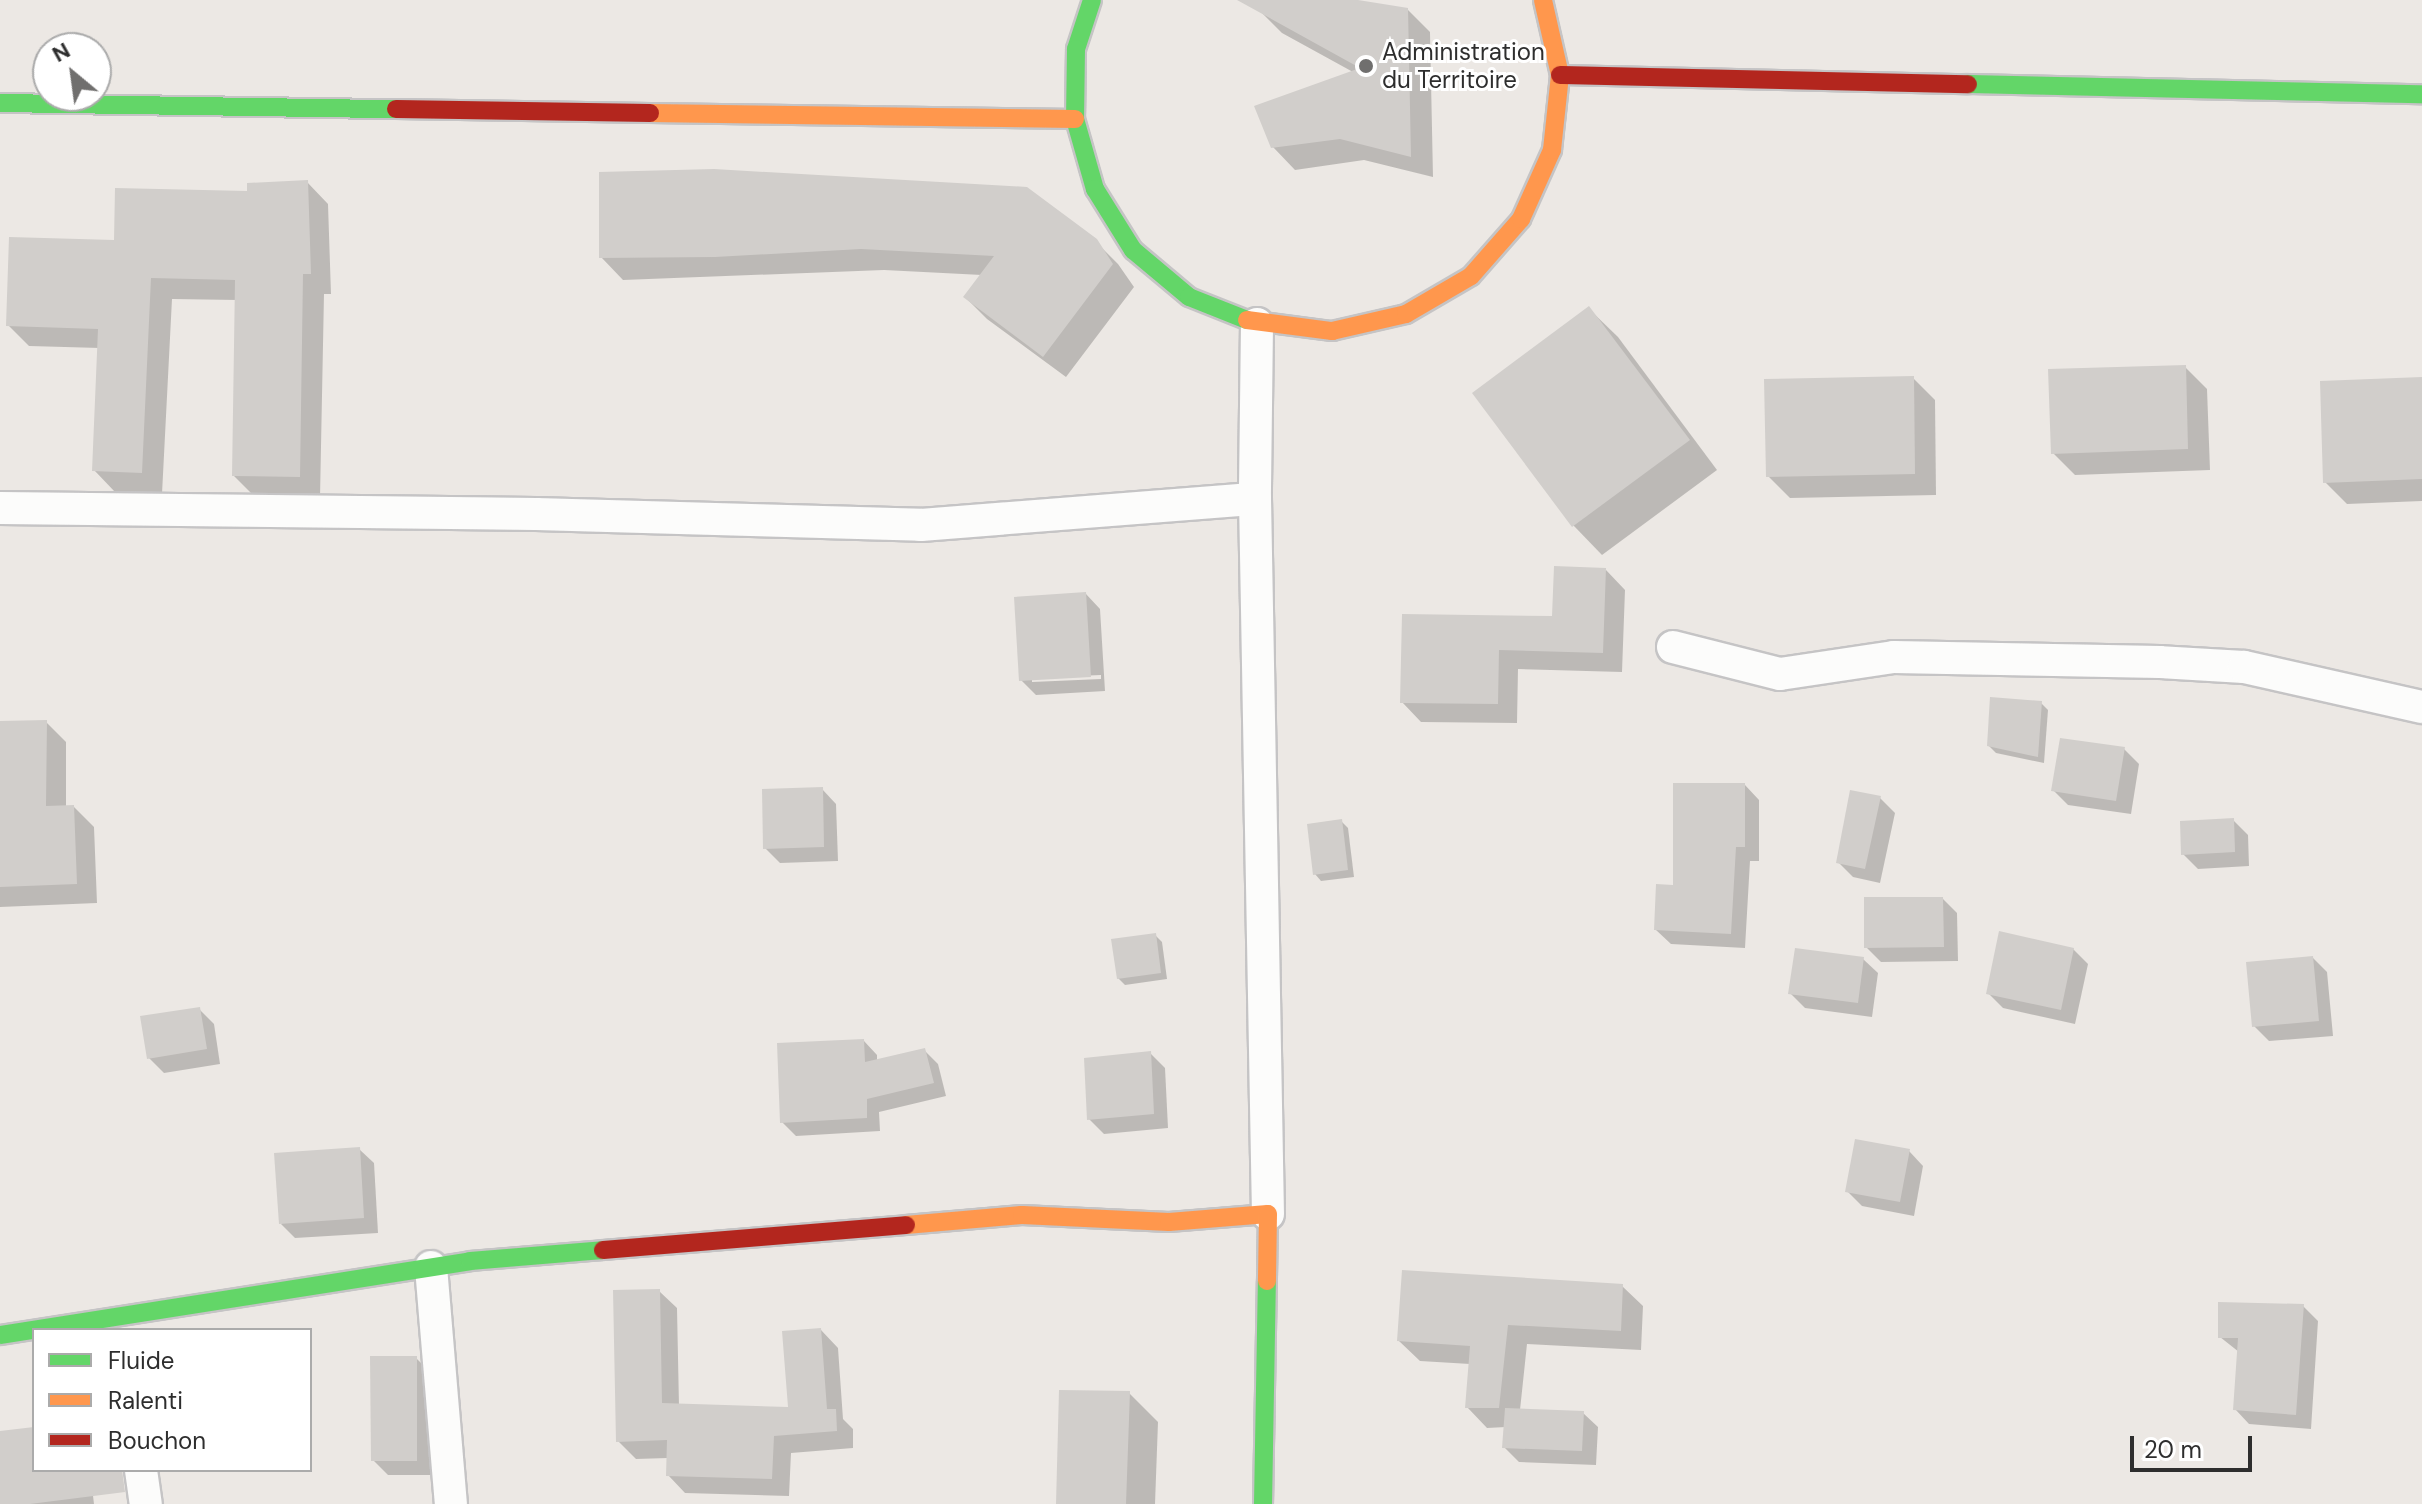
<!DOCTYPE html>
<html>
<head>
<meta charset="utf-8">
<style>
	body { margin:0 }
	#map { position:relative; width:2422px; height:1504px; overflow:hidden; background:#ece8e4; font-family:"DM Sans",sans-serif }
	div>[style] { position:absolute }
	.shadow>* { inset:0; background:#0003 }
	.building>* { inset:0; background:#d1cecb }
	.roads { filter:drop-shadow(2px 0 #c5c4c5) drop-shadow(-2px 0 #c5c4c5) drop-shadow(0 2px #c5c4c5) drop-shadow(0 -2px #c5c4c5) }
	.street>* { height:32px; margin:-16px; padding:0 16px; transform-origin:16px; border-radius:16px; background:#fcfcfb }
	.fast>* { height:18px; margin:-9px; padding:0 9px; transform-origin:9px; border-radius:9px; background:#63d668 }
	.slow>* { height:18px; margin:-9px; padding:0 9px; transform-origin:9px; border-radius:9px; background:#ff974d }
	.jam>* { height:18px; margin:-9px; padding:0 9px; transform-origin:9px; border-radius:9px; background:#b3261e }
	.dots>* { width:22px; height:22px; translate:-50% -50%; box-sizing:border-box; border:4px solid #fff; border-radius:50% }
	span { translate:-50% -50%; white-space:nowrap; text-align:center; line-height:1.15; -webkit-text-stroke:6px #fff; paint-order:stroke }
	.poi-label { font-size:24px; color:#2e2e2e }
	.left { translate:0 -50%; text-align:left }
	.legend { position:absolute; left:32px; top:1328px; width:280px; height:144px; box-sizing:border-box; background:#fff; border:2px solid #ababab; margin:0; padding:10px 14px; list-style:none; font-size:24px; color:#2e2e2e }
	.legend li { display:flex; align-items:center; gap:16px; height:40px }
	.legend b { width:40px; border:2px solid #ababab }
	.north { position:absolute; left:32px; top:32px; width:80px; height:80px; box-sizing:border-box; background:#fff; border:2px solid #ababab; border-radius:50%; rotate:331deg; font-size:22px; font-weight:700; line-height:32px; text-align:center; color:#2e2e2e }
	.north::after { content:''; display:block; margin:auto; width:28px; height:36px; background:#706f6e; clip-path:polygon(50% 0,100% 100%,50% 72%,0 100%) }
	.scale { position:absolute; left:2130px; top:1436px; width:122px; height:36px; box-sizing:border-box; border:4px solid #2e2e2e; border-top:0; padding-left:10px; font-size:24px; line-height:28px; white-space:nowrap; color:#2e2e2e; -webkit-text-stroke:6px #fff; paint-order:stroke }
</style>
</head>
<body>
<div id="map">
	<div class="shadow">
		<div style="clip-path:polygon(1269px 0,1344px 0,1408px 10px,1430px 32px,1433px 177px,1364px 160px,1295px 170px,1273px 147px,1353px 72px,1282px 33px,1260px 11px)"></div>
		<div style="clip-path:polygon(307px 182px,328px 204px,331px 294px,324px 294px,320px 498px,255px 497px,234px 476px,237px 300px,172px 299px,162px 494px,115px 492px,94px 470px,100px 348px,29px 346px,8px 325px,116px 242px,249px 194px)"></div>
		<div style="clip-path:polygon(1095px 241px,1118px 264px,1134px 287px,1066px 377px,987px 319px,965px 297px,982px 275px,884px 270px,623px 280px,601px 257px)"></div>
		<div style="clip-path:polygon(1589px 309px,1618px 337px,1717px 470px,1602px 555px,1574px 526px,1475px 394px)"></div>
		<div style="clip-path:polygon(2185px 367px,2207px 389px,2210px 470px,2075px 475px,2053px 453px)"></div>
		<div style="clip-path:polygon(1913px 378px,1935px 400px,1936px 495px,1790px 498px,1768px 476px)"></div>
		<div style="clip-path:polygon(2422px 379px,2422px 501px,2347px 504px,2325px 482px)"></div>
		<div style="clip-path:polygon(1606px 570px,1625px 590px,1622px 672px,1518px 669px,1517px 723px,1421px 722px,1402px 702px,1554px 618px)"></div>
		<div style="clip-path:polygon(evenodd,1086px 594px,1100px 609px,1105px 691px,1036px 695px,1021px 680px,1086px 594px,1101px 675px,1101px 679px,1032px 682px,1032px 678px,1101px 675px)"></div>
		<div style="clip-path:polygon(2041px 703px,2048px 710px,2044px 763px,1996px 753px,1989px 746px)"></div>
		<div style="clip-path:polygon(46px 722px,66px 742px,66px 807px,74px 807px,94px 827px,97px 903px,0 907px,0 723px)"></div>
		<div style="clip-path:polygon(2124px 749px,2139px 764px,2131px 814px,2068px 805px,2053px 790px)"></div>
		<div style="clip-path:polygon(1745px 785px,1759px 800px,1759px 861px,1750px 861px,1745px 948px,1671px 944px,1656px 930px,1675px 887px)"></div>
		<div style="clip-path:polygon(822px 789px,836px 804px,838px 861px,780px 863px,765px 848px)"></div>
		<div style="clip-path:polygon(1880px 798px,1895px 813px,1880px 883px,1853px 877px,1838px 862px)"></div>
		<div style="clip-path:polygon(2233px 820px,2248px 835px,2249px 866px,2198px 869px,2183px 854px)"></div>
		<div style="clip-path:polygon(1341px 821px,1348px 828px,1354px 877px,1321px 881px,1315px 874px)"></div>
		<div style="clip-path:polygon(1943px 899px,1957px 913px,1958px 961px,1881px 962px,1866px 947px)"></div>
		<div style="clip-path:polygon(1155px 935px,1162px 942px,1167px 979px,1125px 985px,1118px 978px)"></div>
		<div style="clip-path:polygon(2073px 949px,2088px 964px,2075px 1024px,2003px 1008px,1988px 993px)"></div>
		<div style="clip-path:polygon(2313px 958px,2327px 972px,2333px 1036px,2269px 1041px,2254px 1026px)"></div>
		<div style="clip-path:polygon(1863px 959px,1878px 973px,1872px 1017px,1805px 1008px,1790px 993px)"></div>
		<div style="clip-path:polygon(199px 1009px,214px 1024px,220px 1064px,164px 1073px,149px 1058px)"></div>
		<div style="clip-path:polygon(864px 1041px,877px 1055px,877px 1061px,924px 1050px,938px 1064px,946px 1096px,879px 1112px,880px 1131px,796px 1136px,782px 1122px)"></div>
		<div style="clip-path:polygon(1150px 1053px,1165px 1068px,1168px 1128px,1104px 1134px,1089px 1119px)"></div>
		<div style="clip-path:polygon(359px 1149px,374px 1163px,378px 1233px,295px 1238px,281px 1224px)"></div>
		<div style="clip-path:polygon(1909px 1151px,1923px 1166px,1914px 1216px,1862px 1206px,1847px 1191px)"></div>
		<div style="clip-path:polygon(1622px 1286px,1643px 1306px,1641px 1350px,1527px 1344px,1520px 1410px,1583px 1413px,1598px 1427px,1596px 1465px,1519px 1462px,1504px 1447px,1506px 1427px,1487px 1428px,1467px 1407px,1470px 1364px,1420px 1361px,1399px 1341px)"></div>
		<div style="clip-path:polygon(659px 1291px,677px 1308px,679px 1406px,790px 1410px,821px 1330px,838px 1348px,843px 1419px,853px 1429px,853px 1448px,791px 1453px,789px 1496px,685px 1493px,668px 1475px,668px 1458px,636px 1459px,618px 1441px)"></div>
		<div style="clip-path:polygon(2303px 1306px,2318px 1321px,2311px 1429px,2249px 1424px,2235px 1409px,2239px 1352px,2220px 1337px)"></div>
		<div style="clip-path:polygon(416px 1358px,431px 1373px,431px 1475px,388px 1475px,373px 1460px)"></div>
		<div style="clip-path:polygon(1129px 1393px,1158px 1422px,1155px 1504px,1058px 1504px)"></div>
		<div style="clip-path:polygon(34px 1429px,34px 1470px,90px 1470px,94px 1504px,0 1504px,0 1433px)"></div>
	</div>
	<div class="building">
		<div style="clip-path:polygon(1237px 0,1358px 0,1408px 8px,1411px 157px,1340px 139px,1271px 148px,1254px 106px,1360px 68px)"></div>
		<div style="clip-path:polygon(714px 169px,1027px 187px,1097px 239px,1113px 264px,1043px 357px,963px 297px,994px 256px,861px 249px,715px 257px,599px 258px,599px 172px)"></div>
		<div style="clip-path:polygon(308px 180px,311px 274px,303px 274px,300px 477px,232px 476px,235px 280px,151px 278px,142px 473px,92px 471px,98px 329px,6px 326px,9px 237px,114px 240px,115px 188px,247px 191px,247px 183px)"></div>
		<div style="clip-path:polygon(1589px 306px,1690px 440px,1572px 527px,1472px 393px)"></div>
		<div style="clip-path:polygon(2186px 365px,2188px 449px,2051px 454px,2048px 369px)"></div>
		<div style="clip-path:polygon(1914px 376px,1915px 474px,1766px 477px,1764px 379px)"></div>
		<div style="clip-path:polygon(2422px 377px,2422px 479px,2323px 483px,2320px 381px)"></div>
		<div style="clip-path:polygon(1554px 566px,1606px 568px,1603px 653px,1499px 650px,1498px 704px,1400px 703px,1402px 614px,1552px 616px)"></div>
		<div style="clip-path:polygon(1086px 592px,1091px 677px,1019px 681px,1014px 597px)"></div>
		<div style="clip-path:polygon(1990px 697px,2042px 701px,2038px 757px,1987px 746px)"></div>
		<div style="clip-path:polygon(47px 720px,46px 806px,74px 805px,77px 884px,0 887px,0 721px)"></div>
		<div style="clip-path:polygon(2060px 738px,2125px 747px,2116px 801px,2051px 791px)"></div>
		<div style="clip-path:polygon(1673px 783px,1745px 783px,1745px 847px,1736px 847px,1731px 934px,1654px 930px,1656px 884px,1673px 885px)"></div>
		<div style="clip-path:polygon(823px 787px,824px 847px,763px 849px,762px 789px)"></div>
		<div style="clip-path:polygon(1850px 790px,1881px 796px,1865px 869px,1836px 863px)"></div>
		<div style="clip-path:polygon(2234px 818px,2235px 852px,2181px 855px,2180px 821px)"></div>
		<div style="clip-path:polygon(1342px 819px,1348px 870px,1313px 875px,1307px 824px)"></div>
		<div style="clip-path:polygon(1864px 897px,1943px 897px,1944px 947px,1864px 948px)"></div>
		<div style="clip-path:polygon(1999px 931px,2074px 948px,2061px 1010px,1986px 994px)"></div>
		<div style="clip-path:polygon(1156px 933px,1161px 973px,1117px 979px,1111px 939px)"></div>
		<div style="clip-path:polygon(1795px 948px,1864px 957px,1858px 1003px,1788px 994px)"></div>
		<div style="clip-path:polygon(2313px 956px,2319px 1021px,2252px 1027px,2246px 962px)"></div>
		<div style="clip-path:polygon(200px 1007px,207px 1049px,147px 1059px,140px 1016px)"></div>
		<div style="clip-path:polygon(864px 1039px,865px 1062px,925px 1048px,934px 1083px,867px 1099px,867px 1118px,780px 1123px,777px 1043px)"></div>
		<div style="clip-path:polygon(1151px 1051px,1154px 1114px,1087px 1120px,1084px 1058px)"></div>
		<div style="clip-path:polygon(1855px 1139px,1910px 1149px,1900px 1202px,1845px 1192px)"></div>
		<div style="clip-path:polygon(360px 1147px,364px 1218px,279px 1224px,274px 1153px)"></div>
		<div style="clip-path:polygon(1402px 1270px,1623px 1284px,1621px 1331px,1508px 1325px,1499px 1408px,1465px 1408px,1470px 1346px,1397px 1341px)"></div>
		<div style="clip-path:polygon(660px 1289px,662px 1403px,788px 1407px,782px 1331px,821px 1328px,827px 1409px,836px 1409px,837px 1431px,774px 1436px,772px 1479px,666px 1476px,667px 1440px,616px 1442px,613px 1290px)"></div>
		<div style="clip-path:polygon(2218px 1302px,2304px 1304px,2296px 1415px,2233px 1410px,2238px 1338px,2218px 1338px)"></div>
		<div style="clip-path:polygon(370px 1356px,417px 1356px,417px 1461px,371px 1461px)"></div>
		<div style="clip-path:polygon(1059px 1390px,1130px 1391px,1126px 1504px,1056px 1504px)"></div>
		<div style="clip-path:polygon(1505px 1408px,1584px 1411px,1582px 1451px,1502px 1448px)"></div>
		<div style="clip-path:polygon(34px 1427px,34px 1470px,122px 1470px,125px 1492px,30px 1504px,0 1504px,0 1431px)"></div>
	</div>
	<div class="roads">
		<div class="street">
			<div style="left:1257px;top:324px;width:175px;rotate:90.7deg"></div>
			<div style="left:1255px;top:499px;width:715px;rotate:88.96deg"></div>
			<div style="left:0;top:508px;width:536px;rotate:0.64deg"></div>
			<div style="left:536px;top:514px;width:385px;rotate:1.6deg"></div>
			<div style="left:921px;top:525px;width:335px;rotate:-4.5deg"></div>
			<div style="left:1673px;top:647px;width:110px;rotate:14.2deg"></div>
			<div style="left:1780px;top:674px;width:115px;rotate:-8.5deg"></div>
			<div style="left:1894px;top:657px;width:266px;rotate:1.1deg"></div>
			<div style="left:2160px;top:662px;width:84px;rotate:3.4deg"></div>
			<div style="left:2244px;top:667px;width:182px;rotate:12.7deg"></div>
			<div style="left:431px;top:1267px;width:238px;rotate:85.2deg"></div>
			<div style="left:141px;top:1470px;width:34px;rotate:82deg"></div>
		</div>
		<div class="fast">
			<div style="left:1092px;top:0;width:52px;rotate:108.1deg"></div>
			<div style="left:1076px;top:49px;width:70px;rotate:90.8deg"></div>
			<div style="left:1075px;top:119px;width:73px;rotate:74.1deg"></div>
			<div style="left:1095px;top:189px;width:72px;rotate:58.1deg"></div>
			<div style="left:1133px;top:250px;width:73px;rotate:40deg"></div>
			<div style="left:1189px;top:297px;width:62px;rotate:21.6deg"></div>
			<div style="left:1968px;top:84px;width:454px;rotate:1.3deg"></div>
			<div style="left:0;top:103px;width:396px;rotate:0.9deg"></div>
			<div style="left:0;top:1335px;width:476px;rotate:-8.9deg"></div>
			<div style="left:470px;top:1261px;width:133px;rotate:-4.7deg"></div>
			<div style="left:1263px;top:1504px;width:223px;rotate:-89deg"></div>
		</div>
		<div class="slow">
			<div style="left:650px;top:113px;width:425px;rotate:0.8deg"></div>
			<div style="left:1247px;top:320px;width:86px;rotate:7.4deg"></div>
			<div style="left:1332px;top:331px;width:76px;rotate:-12.9deg"></div>
			<div style="left:1406px;top:314px;width:75px;rotate:-30.3deg"></div>
			<div style="left:1471px;top:276px;width:76px;rotate:-48.7deg"></div>
			<div style="left:1521px;top:219px;width:76px;rotate:-65.8deg"></div>
			<div style="left:1552px;top:150px;width:75px;rotate:-83.9deg"></div>
			<div style="left:1560px;top:75px;width:77px;rotate:-102.8deg"></div>
			<div style="left:906px;top:1225px;width:116px;rotate:-4.9deg"></div>
			<div style="left:1022px;top:1215px;width:147px;rotate:2.7deg"></div>
			<div style="left:1169px;top:1222px;width:99px;rotate:-4.6deg"></div>
			<div style="left:1268px;top:1214px;width:67px;rotate:90.9deg"></div>
		</div>
		<div class="jam">
			<div style="left:1560px;top:75px;width:408px;rotate:1.3deg"></div>
			<div style="left:396px;top:109px;width:254px;rotate:0.9deg"></div>
			<div style="left:603px;top:1250px;width:304px;rotate:-4.7deg"></div>
		</div>
	</div>
	<div class="dots">
		<div style="left:1366px;top:66px;background:#706f6e"></div>
	</div>
	<div class="poi-label">
		<span class="left" style="left:1382px;top:66px">Administration<br>du Territoire</span>
	</div>
	<ul class="legend">
	<li><b style="height:10px;background:#63d668"></b>Fluide</li>
	<li><b style="height:10px;background:#ff974d"></b>Ralenti</li>
	<li><b style="height:10px;background:#b3261e"></b>Bouchon</li>
	</ul>
	<div class="north">N</div>
	<div class="scale">20 m</div>
</div>
</body>
</html>
